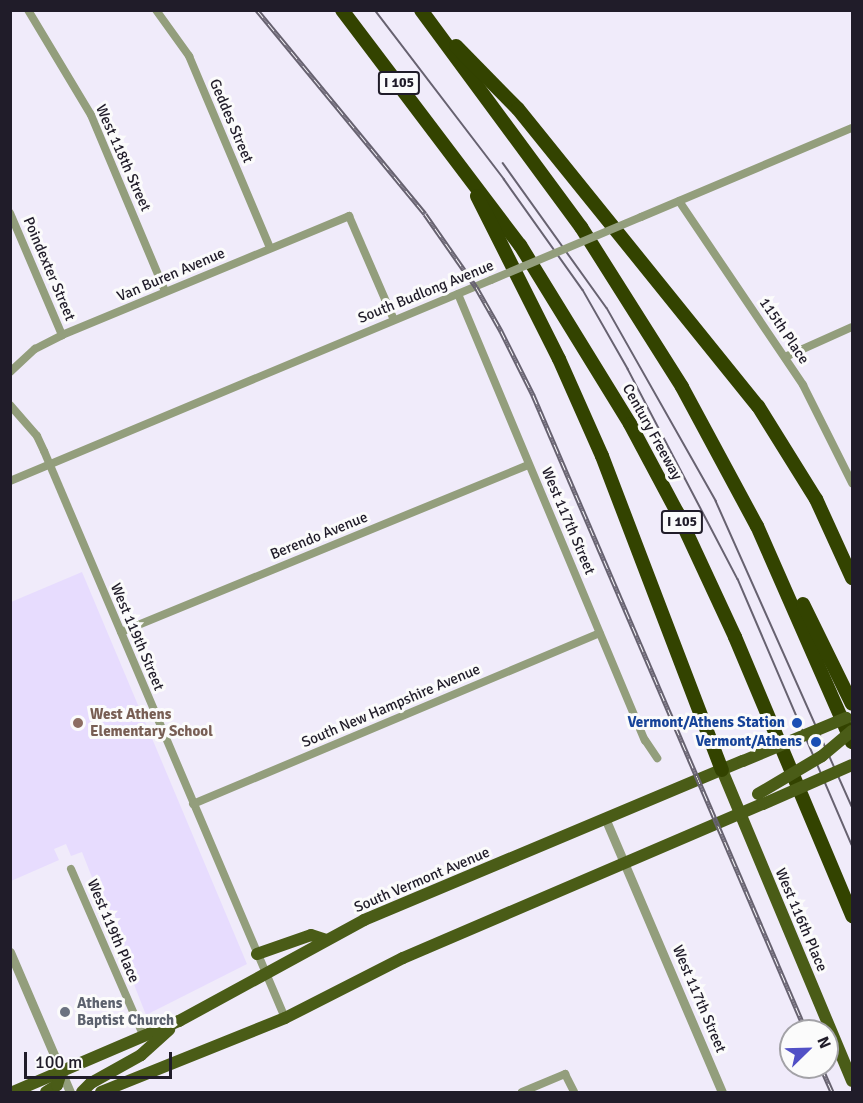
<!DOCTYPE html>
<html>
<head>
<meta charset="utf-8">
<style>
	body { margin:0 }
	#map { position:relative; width:863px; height:1103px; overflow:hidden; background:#f0ebfa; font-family:Signika,sans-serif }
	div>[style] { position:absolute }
	.built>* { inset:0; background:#e7dcfe }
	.minor>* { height:8px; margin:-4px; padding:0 4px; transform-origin:4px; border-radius:4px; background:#939e7c }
	.tertiary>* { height:9px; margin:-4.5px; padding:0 4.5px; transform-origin:4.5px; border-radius:4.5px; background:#939e7c }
	.primary>* { height:12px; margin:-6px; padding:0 6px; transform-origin:6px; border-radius:6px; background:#4a5c17 }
	.motorway>* { height:14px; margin:-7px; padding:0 7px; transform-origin:7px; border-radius:7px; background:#334300 }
	.tram>* { height:1.5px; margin:-0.75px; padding:0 0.75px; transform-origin:0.75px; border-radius:0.75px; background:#676270 }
	.rail>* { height:5px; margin-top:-2.5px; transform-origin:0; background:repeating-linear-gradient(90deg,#fbfbfb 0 9px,#676270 0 18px); box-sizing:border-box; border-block:2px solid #676270 }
	.minor-bridge>* { height:8px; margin:-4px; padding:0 4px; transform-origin:4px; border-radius:4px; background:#939e7c }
	.primary-bridge>* { height:12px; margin:-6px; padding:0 6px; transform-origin:6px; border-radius:6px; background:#4a5c17 }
	.dots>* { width:16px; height:16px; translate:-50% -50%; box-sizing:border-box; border:3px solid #fbfbfb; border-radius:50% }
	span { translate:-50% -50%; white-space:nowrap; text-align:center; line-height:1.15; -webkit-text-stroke:6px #fbfbfb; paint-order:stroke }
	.shield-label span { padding:2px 4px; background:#fbfbfb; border:2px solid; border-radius:4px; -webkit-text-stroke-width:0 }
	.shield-label { font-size:14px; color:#201c29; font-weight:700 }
	.street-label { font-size:15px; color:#201c29 }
	.education-label { font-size:15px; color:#785e54; font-weight:700 }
	.left { translate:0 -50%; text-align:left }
	.transit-label { font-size:15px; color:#164399; font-weight:700 }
	.right { translate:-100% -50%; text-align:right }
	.worship-label { font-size:15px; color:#5b616d; font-weight:700 }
	.frame { position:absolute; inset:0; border:12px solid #201c29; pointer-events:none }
	.north { position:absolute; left:779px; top:1019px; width:60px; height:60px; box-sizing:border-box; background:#fbfbfb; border:2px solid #a3a2a7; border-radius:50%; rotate:67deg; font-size:16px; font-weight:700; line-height:24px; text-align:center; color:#201c29 }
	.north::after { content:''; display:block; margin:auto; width:21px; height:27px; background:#5150c6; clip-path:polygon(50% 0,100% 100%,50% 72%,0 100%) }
	.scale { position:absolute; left:24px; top:1052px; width:148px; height:27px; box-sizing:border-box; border:3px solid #201c29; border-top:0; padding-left:8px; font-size:18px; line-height:21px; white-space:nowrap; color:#201c29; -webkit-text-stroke:4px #fbfbfb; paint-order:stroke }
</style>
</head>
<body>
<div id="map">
	<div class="built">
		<div style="clip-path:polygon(82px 572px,247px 964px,146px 1015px,82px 852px,71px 856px,66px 844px,54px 849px,59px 860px,11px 881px,11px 602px)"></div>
	</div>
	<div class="minor">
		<div style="left:28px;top:10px;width:122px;rotate:59deg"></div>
		<div style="left:91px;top:115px;width:191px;rotate:67.2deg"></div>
		<div style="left:156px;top:10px;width:57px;rotate:54.3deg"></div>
		<div style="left:189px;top:56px;width:208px;rotate:67.1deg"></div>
		<div style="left:679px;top:201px;width:222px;rotate:56deg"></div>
		<div style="left:803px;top:385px;width:110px;rotate:63.4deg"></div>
		<div style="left:10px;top:213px;width:133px;rotate:66.9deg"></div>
		<div style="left:641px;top:217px;width:229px;rotate:-22.9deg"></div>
		<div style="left:458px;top:294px;width:484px;rotate:67.3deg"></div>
		<div style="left:645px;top:740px;width:22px;rotate:56deg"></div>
		<div style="left:785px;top:357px;width:73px;rotate:-24.1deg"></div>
		<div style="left:10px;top:372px;width:34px;rotate:-43deg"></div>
		<div style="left:35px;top:349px;width:30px;rotate:-27deg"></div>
		<div style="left:62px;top:335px;width:311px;rotate:-22.5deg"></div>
		<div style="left:349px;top:216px;width:113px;rotate:66.6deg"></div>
		<div style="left:10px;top:405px;width:41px;rotate:48.9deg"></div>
		<div style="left:37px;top:436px;width:17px;rotate:65deg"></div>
		<div style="left:44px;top:451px;width:616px;rotate:66.97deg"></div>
		<div style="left:10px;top:481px;width:521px;rotate:-22.68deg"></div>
		<div style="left:121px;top:632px;width:440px;rotate:-22.3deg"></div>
		<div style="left:193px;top:804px;width:441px;rotate:-22.8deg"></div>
		<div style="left:71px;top:869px;width:183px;rotate:66.5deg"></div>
		<div style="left:522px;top:1092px;width:47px;rotate:-22.7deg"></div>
		<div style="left:565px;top:1074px;width:20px;rotate:63deg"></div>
	</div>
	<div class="tertiary">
		<div style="left:605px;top:818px;width:298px;rotate:66.9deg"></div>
		<div style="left:10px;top:952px;width:152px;rotate:66.8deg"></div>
	</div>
	<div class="primary">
		<div style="left:722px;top:770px;width:337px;rotate:67.3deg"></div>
		<div style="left:257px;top:954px;width:57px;rotate:-19.4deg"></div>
		<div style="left:311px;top:935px;width:16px;rotate:18deg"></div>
		<div style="left:13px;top:1092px;width:181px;rotate:-23.2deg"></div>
		<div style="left:179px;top:1021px;width:211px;rotate:-28.6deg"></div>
		<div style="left:364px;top:920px;width:411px;rotate:-22.8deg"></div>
		<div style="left:46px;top:1092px;width:13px;rotate:-32deg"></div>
		<div style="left:57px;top:1085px;width:13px;rotate:-72deg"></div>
		<div style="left:82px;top:1092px;width:13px;rotate:-45deg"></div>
		<div style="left:91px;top:1083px;width:57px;rotate:-29.2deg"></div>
		<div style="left:141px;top:1055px;width:38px;rotate:-42deg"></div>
		<div style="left:101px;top:1092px;width:198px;rotate:-21.9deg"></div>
		<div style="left:285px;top:1018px;width:132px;rotate:-27deg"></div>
		<div style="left:403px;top:958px;width:392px;rotate:-23.2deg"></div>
	</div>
	<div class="motorway">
		<div style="left:342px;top:10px;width:295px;rotate:52.9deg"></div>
		<div style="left:520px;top:245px;width:210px;rotate:58.4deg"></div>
		<div style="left:630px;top:424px;width:100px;rotate:61.9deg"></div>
		<div style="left:677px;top:512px;width:138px;rotate:65.1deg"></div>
		<div style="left:735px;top:637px;width:303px;rotate:67.2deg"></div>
		<div style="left:421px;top:10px;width:270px;rotate:53.6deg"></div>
		<div style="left:581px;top:227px;width:189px;rotate:57.7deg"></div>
		<div style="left:682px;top:387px;width:158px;rotate:61.7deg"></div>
		<div style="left:757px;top:526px;width:236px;rotate:66.3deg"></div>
		<div style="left:456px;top:46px;width:88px;rotate:45.5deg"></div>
		<div style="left:518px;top:109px;width:382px;rotate:51.1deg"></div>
		<div style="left:758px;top:406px;width:110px;rotate:58.1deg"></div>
		<div style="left:816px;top:499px;width:87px;rotate:65.5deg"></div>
		<div style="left:477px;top:196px;width:182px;rotate:63.3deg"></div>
		<div style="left:559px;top:359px;width:106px;rotate:66.1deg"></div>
		<div style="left:602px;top:456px;width:336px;rotate:69.1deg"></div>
		<div style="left:803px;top:604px;width:111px;rotate:63.9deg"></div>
	</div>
	<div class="tram">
		<div style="left:375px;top:10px;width:213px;rotate:52.6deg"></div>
		<div style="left:504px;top:179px;width:136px;rotate:54.6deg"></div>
		<div style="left:583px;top:290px;width:91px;rotate:60.3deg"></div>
		<div style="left:628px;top:369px;width:237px;rotate:62.4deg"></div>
		<div style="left:738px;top:579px;width:289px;rotate:66.8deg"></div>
		<div style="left:503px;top:163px;width:178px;rotate:54.4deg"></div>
		<div style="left:607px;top:308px;width:222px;rotate:60.5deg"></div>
		<div style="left:716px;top:501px;width:334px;rotate:66deg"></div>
	</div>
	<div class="rail">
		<div style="left:257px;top:10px;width:264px;rotate:50.5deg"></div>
		<div style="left:425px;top:214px;width:89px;rotate:55.1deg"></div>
		<div style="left:476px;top:287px;width:51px;rotate:60.4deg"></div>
		<div style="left:501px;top:331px;width:72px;rotate:63.4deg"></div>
		<div style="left:533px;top:395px;width:692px;rotate:66.77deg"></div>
		<div style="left:821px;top:1067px;width:27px;rotate:66deg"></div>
	</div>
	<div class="minor-bridge">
		<div style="left:491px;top:280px;width:163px;rotate:-22.8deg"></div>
	</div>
	<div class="primary-bridge">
		<div style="left:743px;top:761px;width:112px;rotate:-22.7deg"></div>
		<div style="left:758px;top:794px;width:74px;rotate:-30.7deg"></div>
		<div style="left:822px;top:756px;width:39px;rotate:-40deg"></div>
		<div style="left:763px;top:804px;width:97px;rotate:-23.7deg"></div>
	</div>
	<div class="dots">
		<div style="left:78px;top:723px;background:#8d6e63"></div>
		<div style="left:797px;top:723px;background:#1a4fb4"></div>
		<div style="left:816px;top:742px;background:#1a4fb4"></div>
		<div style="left:65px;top:1012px;background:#6b7280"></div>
	</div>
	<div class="shield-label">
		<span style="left:399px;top:83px">I 105</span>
		<span style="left:682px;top:522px">I 105</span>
	</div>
	<div class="street-label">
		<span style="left:231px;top:121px;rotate:67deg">Geddes Street</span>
		<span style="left:123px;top:158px;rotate:66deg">West 118th Street</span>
		<span style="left:49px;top:269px;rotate:67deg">Poindexter Street</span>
		<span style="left:171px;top:275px;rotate:-23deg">Van Buren Avenue</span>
		<span style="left:426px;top:292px;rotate:-22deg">South Budlong Avenue</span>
		<span style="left:784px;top:331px;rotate:56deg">115th Place</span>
		<span style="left:652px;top:432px;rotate:61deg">Century Freeway</span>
		<span style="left:568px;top:521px;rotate:67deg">West 117th Street</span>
		<span style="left:319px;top:536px;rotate:-22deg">Berendo Avenue</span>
		<span style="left:137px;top:637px;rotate:67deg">West 119th Street</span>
		<span style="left:391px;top:706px;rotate:-23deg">South New Hampshire Avenue</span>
		<span style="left:422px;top:880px;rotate:-23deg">South Vermont Avenue</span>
		<span style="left:801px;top:920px;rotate:67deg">West 116th Place</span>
		<span style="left:113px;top:931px;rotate:67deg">West 119th Place</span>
		<span style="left:699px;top:999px;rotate:67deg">West 117th Street</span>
	</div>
	<div class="education-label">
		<span class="left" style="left:90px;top:723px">West Athens<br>Elementary School</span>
	</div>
	<div class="transit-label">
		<span class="right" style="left:785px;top:723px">Vermont/Athens Station</span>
		<span class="right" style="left:802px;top:742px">Vermont/Athens</span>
	</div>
	<div class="worship-label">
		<span class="left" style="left:77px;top:1012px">Athens<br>Baptist Church</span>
	</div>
	<div class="frame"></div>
	<div class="north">N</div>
	<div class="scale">100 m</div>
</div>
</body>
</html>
